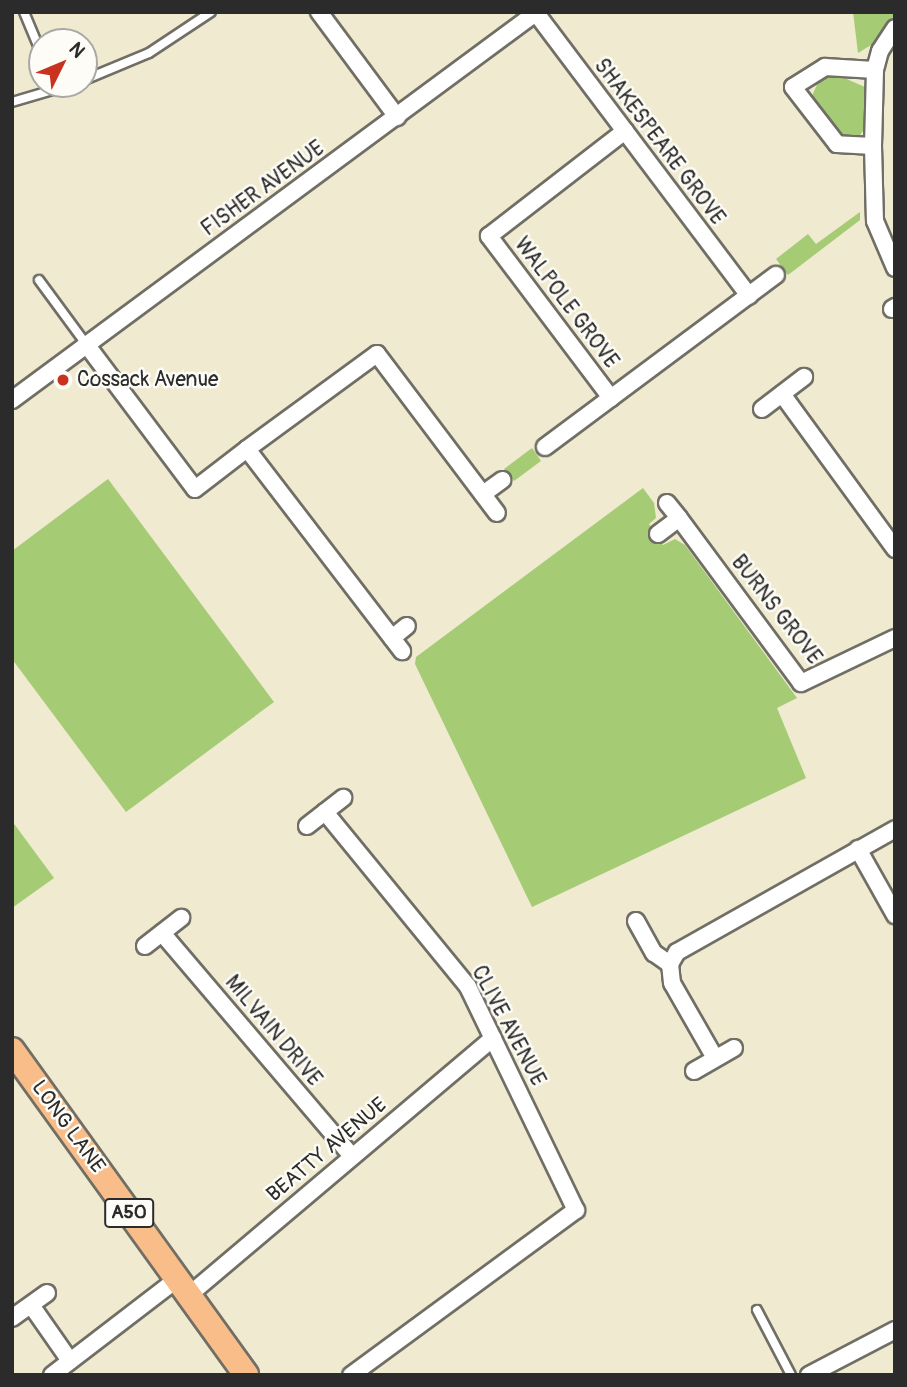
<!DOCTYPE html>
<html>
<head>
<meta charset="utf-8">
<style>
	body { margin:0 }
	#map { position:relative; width:907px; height:1387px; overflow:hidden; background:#efead0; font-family:Pangolin,sans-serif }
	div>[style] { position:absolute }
	.green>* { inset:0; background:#a5cb75 }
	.roads { filter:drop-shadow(2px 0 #706e65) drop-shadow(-2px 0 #706e65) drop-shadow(0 2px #706e65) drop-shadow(0 -2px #706e65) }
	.service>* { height:8px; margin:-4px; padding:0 4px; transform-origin:4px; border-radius:4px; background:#fff }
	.minor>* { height:16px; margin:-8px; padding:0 8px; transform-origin:8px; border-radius:8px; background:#fff }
	.primary>* { height:24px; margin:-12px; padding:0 12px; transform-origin:12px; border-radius:12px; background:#f8bd88 }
	.dots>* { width:19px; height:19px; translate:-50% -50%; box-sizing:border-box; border:4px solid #fdfcf7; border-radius:50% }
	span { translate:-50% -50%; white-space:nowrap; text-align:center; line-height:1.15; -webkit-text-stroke:5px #fdfcf7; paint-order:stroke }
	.shield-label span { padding:2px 5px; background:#fdfcf7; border:2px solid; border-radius:5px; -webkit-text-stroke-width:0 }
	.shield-label { font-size:19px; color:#2b2b2b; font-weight:700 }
	.street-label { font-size:21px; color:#2b2b2b }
	.poi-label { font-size:21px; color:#2b2b2b }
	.left { translate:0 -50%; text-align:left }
	.frame { position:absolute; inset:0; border:14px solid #2b2b2b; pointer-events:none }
	.north { position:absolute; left:28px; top:28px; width:70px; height:70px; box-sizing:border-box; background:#fdfcf7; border:2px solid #a9a8a5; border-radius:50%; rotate:47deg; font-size:19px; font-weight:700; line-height:28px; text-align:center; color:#2b2b2b }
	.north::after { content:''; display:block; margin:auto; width:24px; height:32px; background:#c8321e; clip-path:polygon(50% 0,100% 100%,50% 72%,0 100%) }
</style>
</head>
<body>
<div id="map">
	<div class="green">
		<div style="clip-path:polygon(853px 12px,895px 12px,895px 14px,876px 42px,858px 53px)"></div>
		<div style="clip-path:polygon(835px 74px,865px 87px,865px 128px,858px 138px,844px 139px,837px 134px,815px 104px,812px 96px,819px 80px)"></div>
		<div style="clip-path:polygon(860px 212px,860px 220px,788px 275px,776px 259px,808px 234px,816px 244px)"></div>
		<div style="clip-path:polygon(532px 448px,541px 461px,514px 481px,504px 469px)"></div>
		<div style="clip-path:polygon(108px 479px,274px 702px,126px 812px,12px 659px,12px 551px)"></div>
		<div style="clip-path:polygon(643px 488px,654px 503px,656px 518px,649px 524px,663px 545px,675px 539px,685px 545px,797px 698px,777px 708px,806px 778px,532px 907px,415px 664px,416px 657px)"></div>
		<div style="clip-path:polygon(12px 821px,54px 878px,12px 908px)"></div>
	</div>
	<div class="roads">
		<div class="service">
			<div style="left:24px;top:12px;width:47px;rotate:67.3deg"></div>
			<div style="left:84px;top:80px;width:70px;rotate:-22.6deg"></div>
			<div style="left:149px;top:53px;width:74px;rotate:-33.5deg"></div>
			<div style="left:12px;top:102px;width:64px;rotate:-16.4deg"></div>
			<div style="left:39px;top:280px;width:79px;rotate:53.7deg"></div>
			<div style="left:757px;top:1310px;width:73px;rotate:62.4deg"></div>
		</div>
		<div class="minor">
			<div style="left:319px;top:12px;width:131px;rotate:53.4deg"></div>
			<div style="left:536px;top:13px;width:354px;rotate:53deg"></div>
			<div style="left:895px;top:28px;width:27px;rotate:123deg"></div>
			<div style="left:880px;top:51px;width:20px;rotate:105deg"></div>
			<div style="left:875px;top:70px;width:76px;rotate:91.5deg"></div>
			<div style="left:873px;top:146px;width:75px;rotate:88.5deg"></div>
			<div style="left:875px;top:221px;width:51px;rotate:66.9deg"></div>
			<div style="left:873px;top:146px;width:36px;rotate:-177deg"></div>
			<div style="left:837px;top:144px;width:72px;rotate:-127.7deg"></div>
			<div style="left:793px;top:87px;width:38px;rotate:-32deg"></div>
			<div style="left:825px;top:67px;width:50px;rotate:3.4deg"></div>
			<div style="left:892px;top:309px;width:4px;rotate:-34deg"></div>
			<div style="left:86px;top:344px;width:181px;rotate:53.1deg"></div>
			<div style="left:195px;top:489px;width:66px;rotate:-37.6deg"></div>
			<div style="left:247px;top:449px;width:255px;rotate:52.5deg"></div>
			<div style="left:782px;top:394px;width:192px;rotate:53.9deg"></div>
			<div style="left:611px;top:398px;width:203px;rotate:-127deg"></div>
			<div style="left:489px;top:236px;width:172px;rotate:-37.7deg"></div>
			<div style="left:12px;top:400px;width:653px;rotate:-36.47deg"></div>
			<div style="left:762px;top:409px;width:53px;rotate:-37.3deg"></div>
			<div style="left:545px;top:447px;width:288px;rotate:-36.7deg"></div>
			<div style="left:247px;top:449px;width:161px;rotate:-36.2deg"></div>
			<div style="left:377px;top:354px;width:199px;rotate:53deg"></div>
			<div style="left:483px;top:494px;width:24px;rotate:-36deg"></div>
			<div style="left:667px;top:503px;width:19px;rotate:51deg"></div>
			<div style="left:658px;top:534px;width:26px;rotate:-37deg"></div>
			<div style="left:679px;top:518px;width:205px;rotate:53.5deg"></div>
			<div style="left:801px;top:683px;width:104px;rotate:-25.6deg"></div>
			<div style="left:392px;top:638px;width:19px;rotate:-39deg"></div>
			<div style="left:325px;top:812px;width:226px;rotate:50.7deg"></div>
			<div style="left:468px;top:987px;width:248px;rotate:64.2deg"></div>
			<div style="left:576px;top:1210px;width:279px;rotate:143.7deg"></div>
			<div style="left:307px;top:826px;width:46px;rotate:-37.9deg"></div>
			<div style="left:858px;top:849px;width:76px;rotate:60.7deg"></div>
			<div style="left:636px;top:921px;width:37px;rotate:61deg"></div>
			<div style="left:654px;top:953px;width:19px;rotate:35deg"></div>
			<div style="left:162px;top:933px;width:293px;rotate:49.6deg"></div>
			<div style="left:145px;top:946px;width:46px;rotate:-37.9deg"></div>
			<div style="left:715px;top:1058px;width:86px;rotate:-119.8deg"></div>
			<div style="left:672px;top:983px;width:19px;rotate:-96deg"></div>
			<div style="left:670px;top:964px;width:14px;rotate:-60deg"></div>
			<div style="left:677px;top:952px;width:250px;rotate:-29.4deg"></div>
			<div style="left:694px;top:1071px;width:46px;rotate:-29.9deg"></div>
			<div style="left:189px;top:1295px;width:398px;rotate:-40.2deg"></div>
			<div style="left:31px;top:1305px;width:68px;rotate:55.1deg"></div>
			<div style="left:12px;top:1318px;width:43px;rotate:-35.5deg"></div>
			<div style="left:52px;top:1375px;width:158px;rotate:-37.5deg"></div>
			<div style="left:809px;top:1375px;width:97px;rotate:-27.6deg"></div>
		</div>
		<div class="primary">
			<div style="left:12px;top:1050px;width:400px;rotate:54.2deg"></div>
		</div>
	</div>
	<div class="dots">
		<div style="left:63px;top:380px;background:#c8321e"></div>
	</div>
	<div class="shield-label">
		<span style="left:129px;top:1213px">A50</span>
	</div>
	<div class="street-label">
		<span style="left:659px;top:142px;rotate:53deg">SHAKESPEARE GROVE</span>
		<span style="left:263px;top:189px;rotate:-36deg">FISHER AVENUE</span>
		<span style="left:566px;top:303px;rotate:53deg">WALPOLE GROVE</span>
		<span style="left:776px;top:610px;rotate:52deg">BURNS GROVE</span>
		<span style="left:508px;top:1026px;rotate:62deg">CLIVE AVENUE</span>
		<span style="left:273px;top:1031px;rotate:50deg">MILVAIN DRIVE</span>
		<span style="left:68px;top:1127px;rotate:54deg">LONG LANE</span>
		<span style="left:327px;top:1150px;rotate:-40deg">BEATTY AVENUE</span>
	</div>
	<div class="poi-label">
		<span class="left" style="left:77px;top:380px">Cossack Avenue</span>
	</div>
	<div class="frame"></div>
	<div class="north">N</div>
</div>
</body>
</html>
